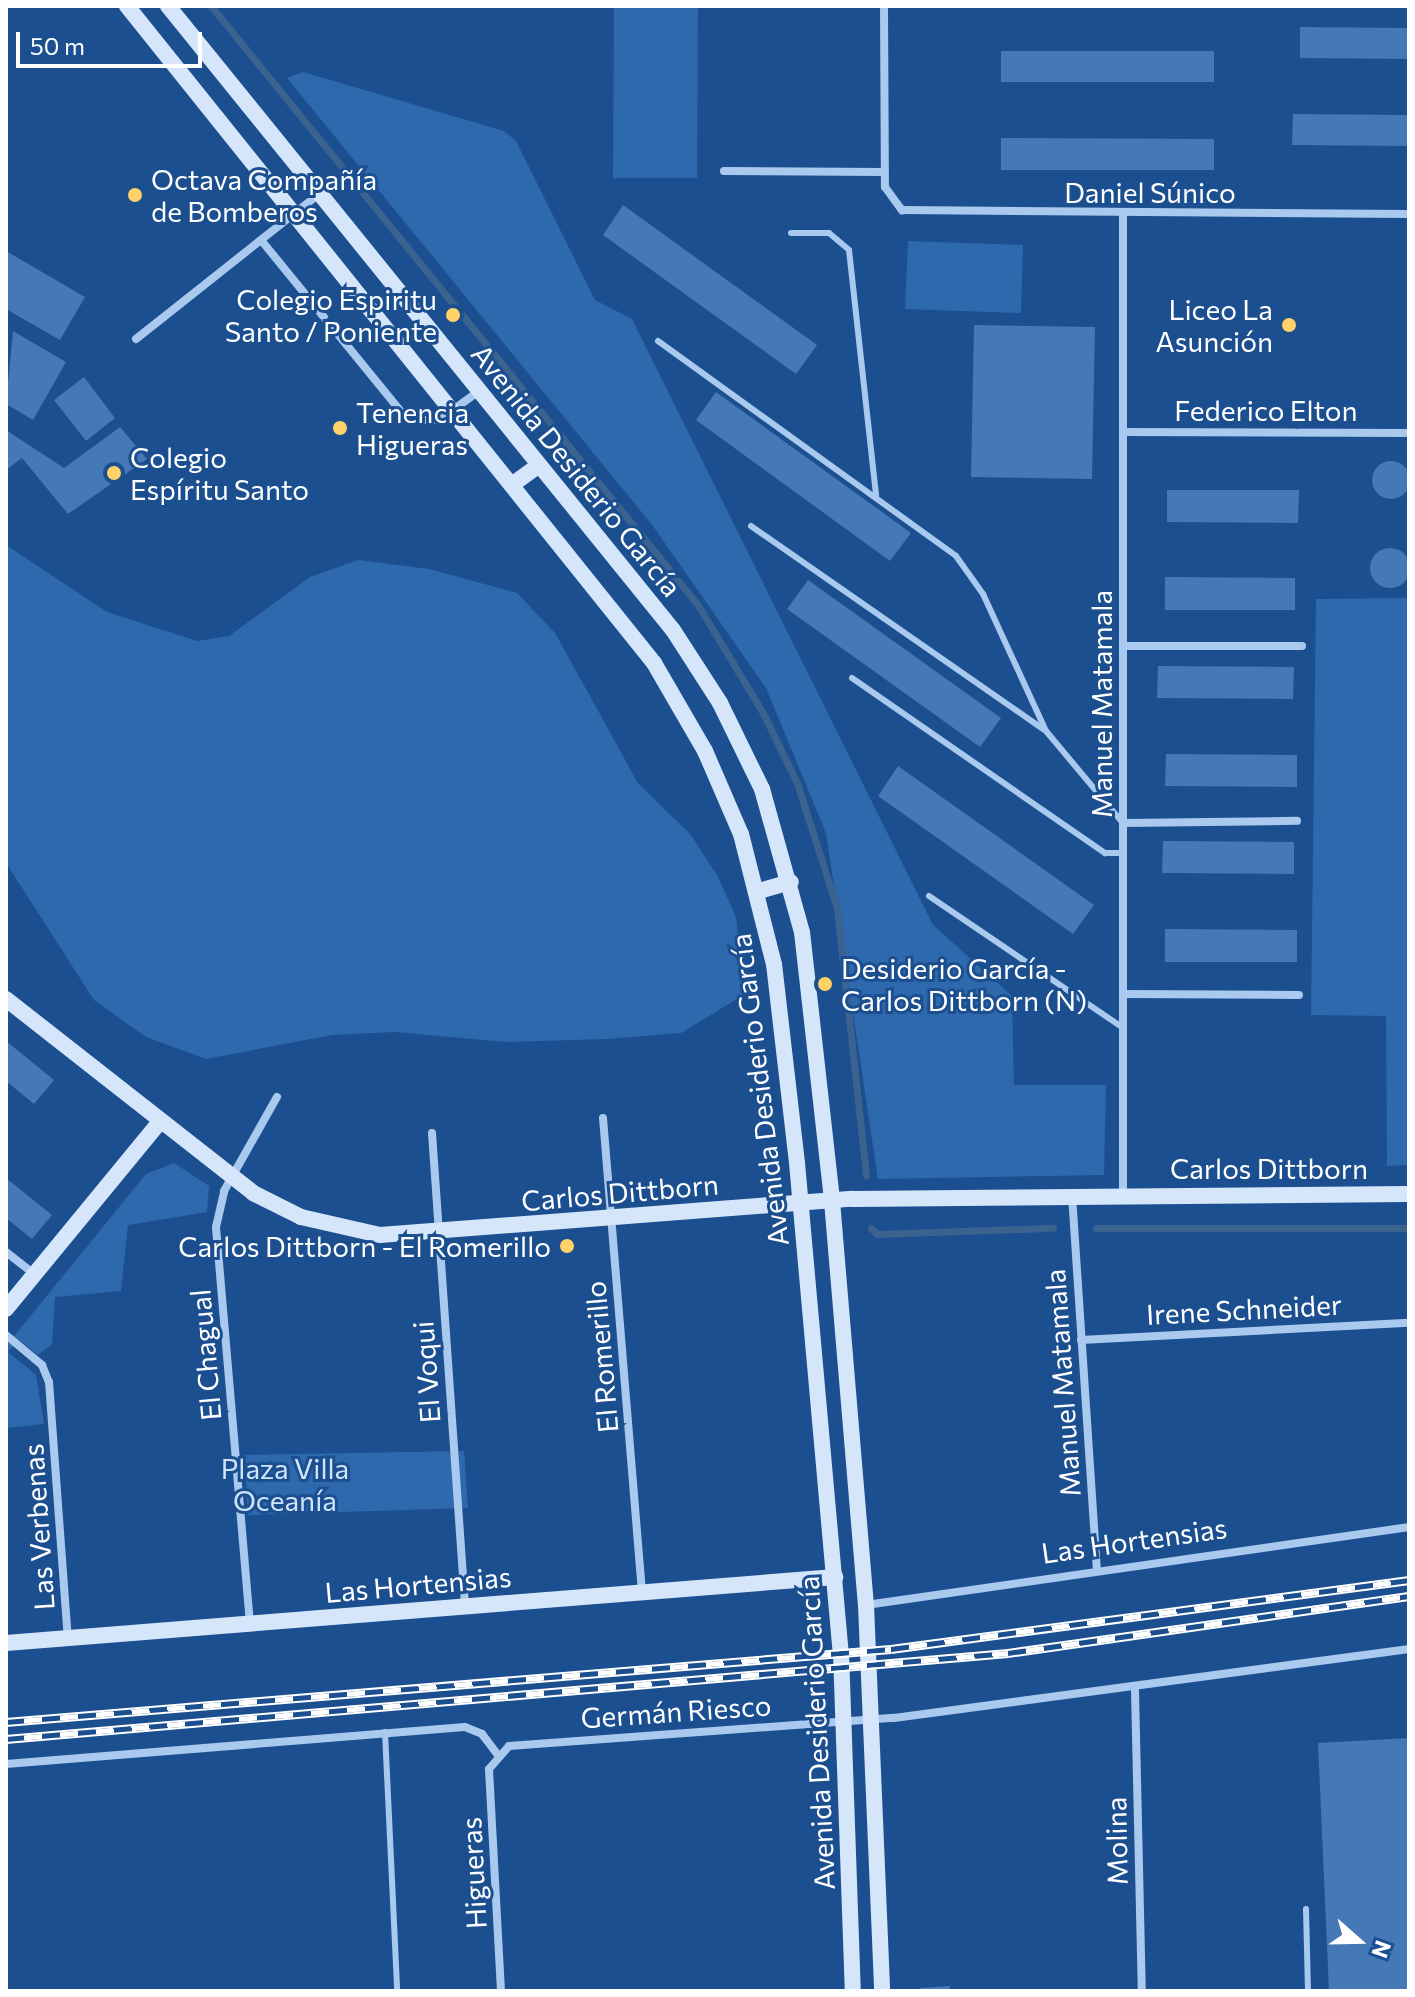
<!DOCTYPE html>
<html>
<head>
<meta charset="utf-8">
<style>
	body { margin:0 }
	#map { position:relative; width:1415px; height:1997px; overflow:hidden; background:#1b4f8f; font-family:Commissioner,sans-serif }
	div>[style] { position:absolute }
	.green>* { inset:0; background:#2e69ad }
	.stream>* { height:7px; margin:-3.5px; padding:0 3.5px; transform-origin:3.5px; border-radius:3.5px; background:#3c6290 }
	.building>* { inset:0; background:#4478b7 }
	.round { border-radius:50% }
	.lane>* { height:6px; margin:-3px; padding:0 3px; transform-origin:3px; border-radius:3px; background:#a9c9ee }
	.street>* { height:8px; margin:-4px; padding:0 4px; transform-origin:4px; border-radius:4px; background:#a9c9ee }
	.secondary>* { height:16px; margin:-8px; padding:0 8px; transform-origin:8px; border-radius:8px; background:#d6e6fa }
	.rail>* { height:9px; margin-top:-4.5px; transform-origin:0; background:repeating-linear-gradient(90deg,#1b4f8f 0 18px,#fff 0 36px); box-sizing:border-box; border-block:2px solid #fff }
	.dots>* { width:22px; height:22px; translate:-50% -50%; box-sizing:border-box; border:4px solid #1b4f8f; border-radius:50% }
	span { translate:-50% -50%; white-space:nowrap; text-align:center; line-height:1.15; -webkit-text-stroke:6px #1b4f8f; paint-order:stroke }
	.poi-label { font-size:28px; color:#fff }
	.left { translate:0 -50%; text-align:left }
	.right { translate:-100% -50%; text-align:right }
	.street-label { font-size:28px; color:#fff }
	.park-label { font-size:28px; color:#cfe3fa }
	.frame { position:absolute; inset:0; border:8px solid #fff; pointer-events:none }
	.north { position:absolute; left:1319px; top:1901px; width:80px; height:80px; -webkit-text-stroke:6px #1b4f8f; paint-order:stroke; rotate:110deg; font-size:22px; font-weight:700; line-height:32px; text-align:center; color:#fff }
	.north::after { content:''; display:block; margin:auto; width:28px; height:36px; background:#fff; clip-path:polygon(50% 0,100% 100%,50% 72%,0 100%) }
	.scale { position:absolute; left:16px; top:32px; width:186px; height:36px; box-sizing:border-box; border:4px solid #fff; border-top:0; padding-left:10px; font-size:24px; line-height:28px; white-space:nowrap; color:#fff; -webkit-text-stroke:6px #1b4f8f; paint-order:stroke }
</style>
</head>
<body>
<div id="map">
	<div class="green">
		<div style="clip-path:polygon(614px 6px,698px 6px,697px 178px,613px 178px)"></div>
		<div style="clip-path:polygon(303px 72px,504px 131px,516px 141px,595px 300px,632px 319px,933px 925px,1012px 996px,1014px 1085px,1106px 1085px,1104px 1175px,878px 1179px,826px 833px,766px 688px,653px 526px,287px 78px)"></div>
		<div style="clip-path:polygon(908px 241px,1023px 245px,1021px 313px,905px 309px)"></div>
		<div style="clip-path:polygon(6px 545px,107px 612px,197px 641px,229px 636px,310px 577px,358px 560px,429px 569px,517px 593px,555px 633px,638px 783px,691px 835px,718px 877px,736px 917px,745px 994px,681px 1033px,606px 1039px,505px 1042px,395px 1032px,332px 1035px,206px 1059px,146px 1037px,94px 1000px,6px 863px)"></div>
		<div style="clip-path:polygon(1409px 598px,1409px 1165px,1387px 1166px,1386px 1016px,1311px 1015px,1316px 599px)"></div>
		<div style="clip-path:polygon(174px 1163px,209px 1186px,207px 1212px,128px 1225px,121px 1291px,55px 1297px,52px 1344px,38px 1355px,19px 1340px,8px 1352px,36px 1375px,44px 1424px,6px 1428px,6px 1346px,146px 1174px)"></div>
		<div style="clip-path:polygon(464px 1451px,468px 1508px,248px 1515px,244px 1455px)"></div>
	</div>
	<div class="stream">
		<div style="left:211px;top:6px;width:772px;rotate:50.89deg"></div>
		<div style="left:698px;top:605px;width:126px;rotate:59deg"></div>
		<div style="left:763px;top:713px;width:78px;rotate:64.1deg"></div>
		<div style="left:797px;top:783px;width:131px;rotate:72.3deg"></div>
		<div style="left:837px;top:908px;width:269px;rotate:83.8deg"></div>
		<div style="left:871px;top:1228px;width:8px;rotate:45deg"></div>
		<div style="left:877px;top:1234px;width:176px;rotate:-2deg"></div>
		<div style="left:1096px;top:1228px;width:313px"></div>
	</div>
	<div class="building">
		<div style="clip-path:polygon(1300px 27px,1409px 28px,1409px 59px,1300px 58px)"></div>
		<div style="clip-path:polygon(1001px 51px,1214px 51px,1214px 82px,1001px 82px)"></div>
		<div style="clip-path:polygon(1293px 114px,1409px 115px,1409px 146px,1292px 145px)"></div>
		<div style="clip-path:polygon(1001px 138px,1214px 139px,1214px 170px,1001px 170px)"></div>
		<div style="clip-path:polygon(623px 205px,817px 345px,796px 374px,603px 235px)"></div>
		<div style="clip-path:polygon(6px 251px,85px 297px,60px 340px,6px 309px)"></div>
		<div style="clip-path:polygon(974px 325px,1095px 327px,1092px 479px,971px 477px)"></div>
		<div style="clip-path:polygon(13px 331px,66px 362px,33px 420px,6px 404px)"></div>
		<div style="clip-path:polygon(84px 377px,115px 418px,86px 441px,54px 400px)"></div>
		<div style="clip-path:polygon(716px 392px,911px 533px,890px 561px,696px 420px)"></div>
		<div style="clip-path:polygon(120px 427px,147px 459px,68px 514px,22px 458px,6px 470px,6px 430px,64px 468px)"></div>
		<div class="round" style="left:1372px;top:461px;width:38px;height:38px"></div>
		<div style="clip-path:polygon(1167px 490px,1299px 490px,1298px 523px,1167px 522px)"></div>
		<div class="round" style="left:1370px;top:548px;width:40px;height:40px"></div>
		<div style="clip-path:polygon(1165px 577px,1295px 578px,1295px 610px,1165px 610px)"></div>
		<div style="clip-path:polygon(808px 580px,1001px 718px,980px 747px,787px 609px)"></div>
		<div style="clip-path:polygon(1158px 666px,1294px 667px,1293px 699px,1157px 698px)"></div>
		<div style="clip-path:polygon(1166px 754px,1297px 755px,1297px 787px,1165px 786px)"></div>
		<div style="clip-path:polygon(898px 766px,1094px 905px,1073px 934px,878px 796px)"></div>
		<div style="clip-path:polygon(1163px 841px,1294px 842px,1294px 874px,1162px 873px)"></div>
		<div style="clip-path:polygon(1165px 929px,1297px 930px,1297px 962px,1165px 962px)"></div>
		<div style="clip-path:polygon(6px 1041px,54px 1080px,34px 1104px,6px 1081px)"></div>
		<div style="clip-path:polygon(6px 1178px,52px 1215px,32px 1239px,6px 1218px)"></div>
		<div style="clip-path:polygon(1409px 1738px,1409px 1991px,1329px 1991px,1318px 1743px)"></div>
		<div style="clip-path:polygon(950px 1986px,950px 1991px,920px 1991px,920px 1988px)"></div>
	</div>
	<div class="lane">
		<div style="left:791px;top:233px;width:38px"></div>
		<div style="left:829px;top:233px;width:26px;rotate:40deg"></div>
		<div style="left:849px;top:250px;width:247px;rotate:83.7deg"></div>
		<div style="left:658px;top:341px;width:367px;rotate:35.8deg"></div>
		<div style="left:956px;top:556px;width:47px;rotate:54.6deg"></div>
		<div style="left:983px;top:594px;width:151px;rotate:65.3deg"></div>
		<div style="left:1046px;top:731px;width:120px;rotate:50.1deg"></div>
		<div style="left:751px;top:526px;width:356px;rotate:34.8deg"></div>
		<div style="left:852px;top:678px;width:308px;rotate:34.7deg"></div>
		<div style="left:1105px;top:853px;width:18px"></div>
		<div style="left:929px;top:896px;width:235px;rotate:34.2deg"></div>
		<div style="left:385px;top:1732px;width:259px;rotate:87.3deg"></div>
		<div style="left:1306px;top:1909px;width:82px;rotate:88.6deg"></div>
	</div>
	<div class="street">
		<div style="left:884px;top:6px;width:181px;rotate:89.7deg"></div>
		<div style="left:885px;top:187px;width:29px;rotate:54deg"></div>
		<div style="left:902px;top:210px;width:507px;rotate:0.45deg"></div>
		<div style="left:724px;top:171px;width:160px;rotate:0.4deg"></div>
		<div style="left:261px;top:240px;width:232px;rotate:50.8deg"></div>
		<div style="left:408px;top:420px;width:31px"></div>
		<div style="left:439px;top:420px;width:49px;rotate:-35.9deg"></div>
		<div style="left:136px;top:339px;width:235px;rotate:-38.4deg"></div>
		<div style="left:1123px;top:432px;width:286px;rotate:0.2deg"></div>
		<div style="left:1123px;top:646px;width:179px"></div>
		<div style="left:1123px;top:823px;width:174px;rotate:-0.7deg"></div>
		<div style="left:1123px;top:994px;width:176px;rotate:0.3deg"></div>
		<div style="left:603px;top:1118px;width:476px;rotate:85.3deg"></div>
		<div style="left:432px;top:1133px;width:475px;rotate:86deg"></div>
		<div style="left:1123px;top:1194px;width:980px;rotate:-90deg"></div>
		<div style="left:1072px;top:1195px;width:376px;rotate:86.2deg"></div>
		<div style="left:6px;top:1252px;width:36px;rotate:38deg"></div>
		<div style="left:6px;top:1335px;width:47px;rotate:39.8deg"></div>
		<div style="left:42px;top:1365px;width:18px;rotate:68deg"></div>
		<div style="left:49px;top:1382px;width:257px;rotate:85.8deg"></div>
		<div style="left:1081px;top:1340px;width:328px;rotate:-3deg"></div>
		<div style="left:866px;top:1605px;width:549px;rotate:-8.17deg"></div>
		<div style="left:250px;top:1624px;width:398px;rotate:-94.9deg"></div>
		<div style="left:216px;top:1227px;width:37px;rotate:-77deg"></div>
		<div style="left:224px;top:1191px;width:108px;rotate:-60.6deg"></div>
		<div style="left:1135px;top:1691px;width:300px;rotate:88.7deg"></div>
		<div style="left:6px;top:1764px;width:460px;rotate:-4.6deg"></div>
		<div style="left:465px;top:1727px;width:18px;rotate:22deg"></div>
		<div style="left:482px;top:1734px;width:25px;rotate:53deg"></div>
		<div style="left:501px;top:1991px;width:222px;rotate:-93.1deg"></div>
		<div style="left:489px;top:1769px;width:30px;rotate:-49deg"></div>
		<div style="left:509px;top:1746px;width:386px;rotate:-4.2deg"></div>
		<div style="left:894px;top:1718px;width:520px;rotate:-7.63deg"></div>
	</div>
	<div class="secondary">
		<div style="left:127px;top:6px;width:842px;rotate:51.27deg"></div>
		<div style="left:654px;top:663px;width:102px;rotate:59.9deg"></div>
		<div style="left:705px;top:751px;width:90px;rotate:66.6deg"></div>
		<div style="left:741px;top:834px;width:134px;rotate:75.8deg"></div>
		<div style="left:774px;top:964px;width:200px;rotate:83.4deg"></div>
		<div style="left:797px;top:1163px;width:492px;rotate:84.9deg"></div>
		<div style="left:841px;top:1653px;width:338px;rotate:88deg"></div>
		<div style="left:168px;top:6px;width:803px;rotate:51.02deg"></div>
		<div style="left:673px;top:630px;width:87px;rotate:57.2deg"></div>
		<div style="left:720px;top:703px;width:96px;rotate:64deg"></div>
		<div style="left:762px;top:789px;width:148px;rotate:74.4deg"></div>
		<div style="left:802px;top:932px;width:271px;rotate:83.6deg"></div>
		<div style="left:832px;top:1201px;width:405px;rotate:85.2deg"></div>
		<div style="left:866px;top:1605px;width:386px;rotate:87.6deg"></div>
		<div style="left:513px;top:484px;width:32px;rotate:-36deg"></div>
		<div style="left:759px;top:891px;width:33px;rotate:-16deg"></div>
		<div style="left:6px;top:999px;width:314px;rotate:38.1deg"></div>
		<div style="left:253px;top:1193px;width:54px;rotate:26.6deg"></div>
		<div style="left:301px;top:1217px;width:81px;rotate:12.8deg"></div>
		<div style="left:380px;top:1235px;width:474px;rotate:-4.4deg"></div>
		<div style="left:853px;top:1199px;width:556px;rotate:-0.52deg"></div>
		<div style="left:6px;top:1309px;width:239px;rotate:-50.6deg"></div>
		<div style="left:6px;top:1643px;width:832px;rotate:-4.55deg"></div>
	</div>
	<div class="rail">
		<div style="left:6px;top:1722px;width:888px;rotate:-4.72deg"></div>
		<div style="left:891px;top:1649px;width:523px;rotate:-7.59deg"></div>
		<div style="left:6px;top:1739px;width:1006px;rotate:-4.91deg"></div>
		<div style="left:1008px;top:1653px;width:405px;rotate:-8.1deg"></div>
	</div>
	<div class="dots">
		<div style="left:135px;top:195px;background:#ffd166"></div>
		<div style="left:453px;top:315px;background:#ffd166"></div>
		<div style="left:1289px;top:325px;background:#ffd166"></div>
		<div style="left:340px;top:428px;background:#ffd166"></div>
		<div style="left:114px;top:473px;background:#ffd166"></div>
		<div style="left:825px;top:984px;background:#ffd166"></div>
		<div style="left:567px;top:1246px;background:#ffd166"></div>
	</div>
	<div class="poi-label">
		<span class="left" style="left:151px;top:195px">Octava Compañía<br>de Bomberos</span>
		<span class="right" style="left:437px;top:315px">Colegio Espiritu<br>Santo / Poniente</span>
		<span class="right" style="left:1273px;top:325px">Liceo La<br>Asunción</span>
		<span class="left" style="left:356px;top:428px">Tenencia<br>Higueras</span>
		<span class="left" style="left:130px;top:473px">Colegio<br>Espíritu Santo</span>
		<span class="left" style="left:841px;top:984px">Desiderio García -<br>Carlos Dittborn (N)</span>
		<span class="right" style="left:551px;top:1246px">Carlos Dittborn - El Romerillo</span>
	</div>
	<div class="street-label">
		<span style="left:1150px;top:192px">Daniel Súnico</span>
		<span style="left:1266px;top:410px">Federico Elton</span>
		<span style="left:577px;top:470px;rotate:51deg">Avenida Desiderio García</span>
		<span style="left:1101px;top:704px;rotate:-90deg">Manuel Matamala</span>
		<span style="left:759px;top:1090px;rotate:-97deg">Avenida Desiderio García</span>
		<span style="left:1269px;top:1168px">Carlos Dittborn</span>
		<span style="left:620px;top:1192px;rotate:-5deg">Carlos Dittborn</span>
		<span style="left:1244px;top:1309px;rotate:-3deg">Irene Schneider</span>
		<span style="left:205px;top:1355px;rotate:-95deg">El Chagual</span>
		<span style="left:601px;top:1357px;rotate:-95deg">El Romerillo</span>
		<span style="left:426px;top:1372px;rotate:-94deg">El Voqui</span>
		<span style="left:1062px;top:1383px;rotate:-94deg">Manuel Matamala</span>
		<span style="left:38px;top:1527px;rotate:-94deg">Las Verbenas</span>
		<span style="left:1134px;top:1540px;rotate:-8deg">Las Hortensias</span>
		<span style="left:418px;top:1584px;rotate:-5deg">Las Hortensias</span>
		<span style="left:676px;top:1711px;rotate:-4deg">Germán Riesco</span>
		<span style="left:816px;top:1733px;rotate:-93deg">Avenida Desiderio García</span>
		<span style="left:1116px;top:1841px;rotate:-91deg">Molina</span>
		<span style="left:473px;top:1873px;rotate:-93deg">Higueras</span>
	</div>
	<div class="park-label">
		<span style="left:285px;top:1484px">Plaza Villa<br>Oceanía</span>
	</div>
	<div class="frame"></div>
	<div class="north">N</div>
	<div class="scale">50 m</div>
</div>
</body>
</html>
